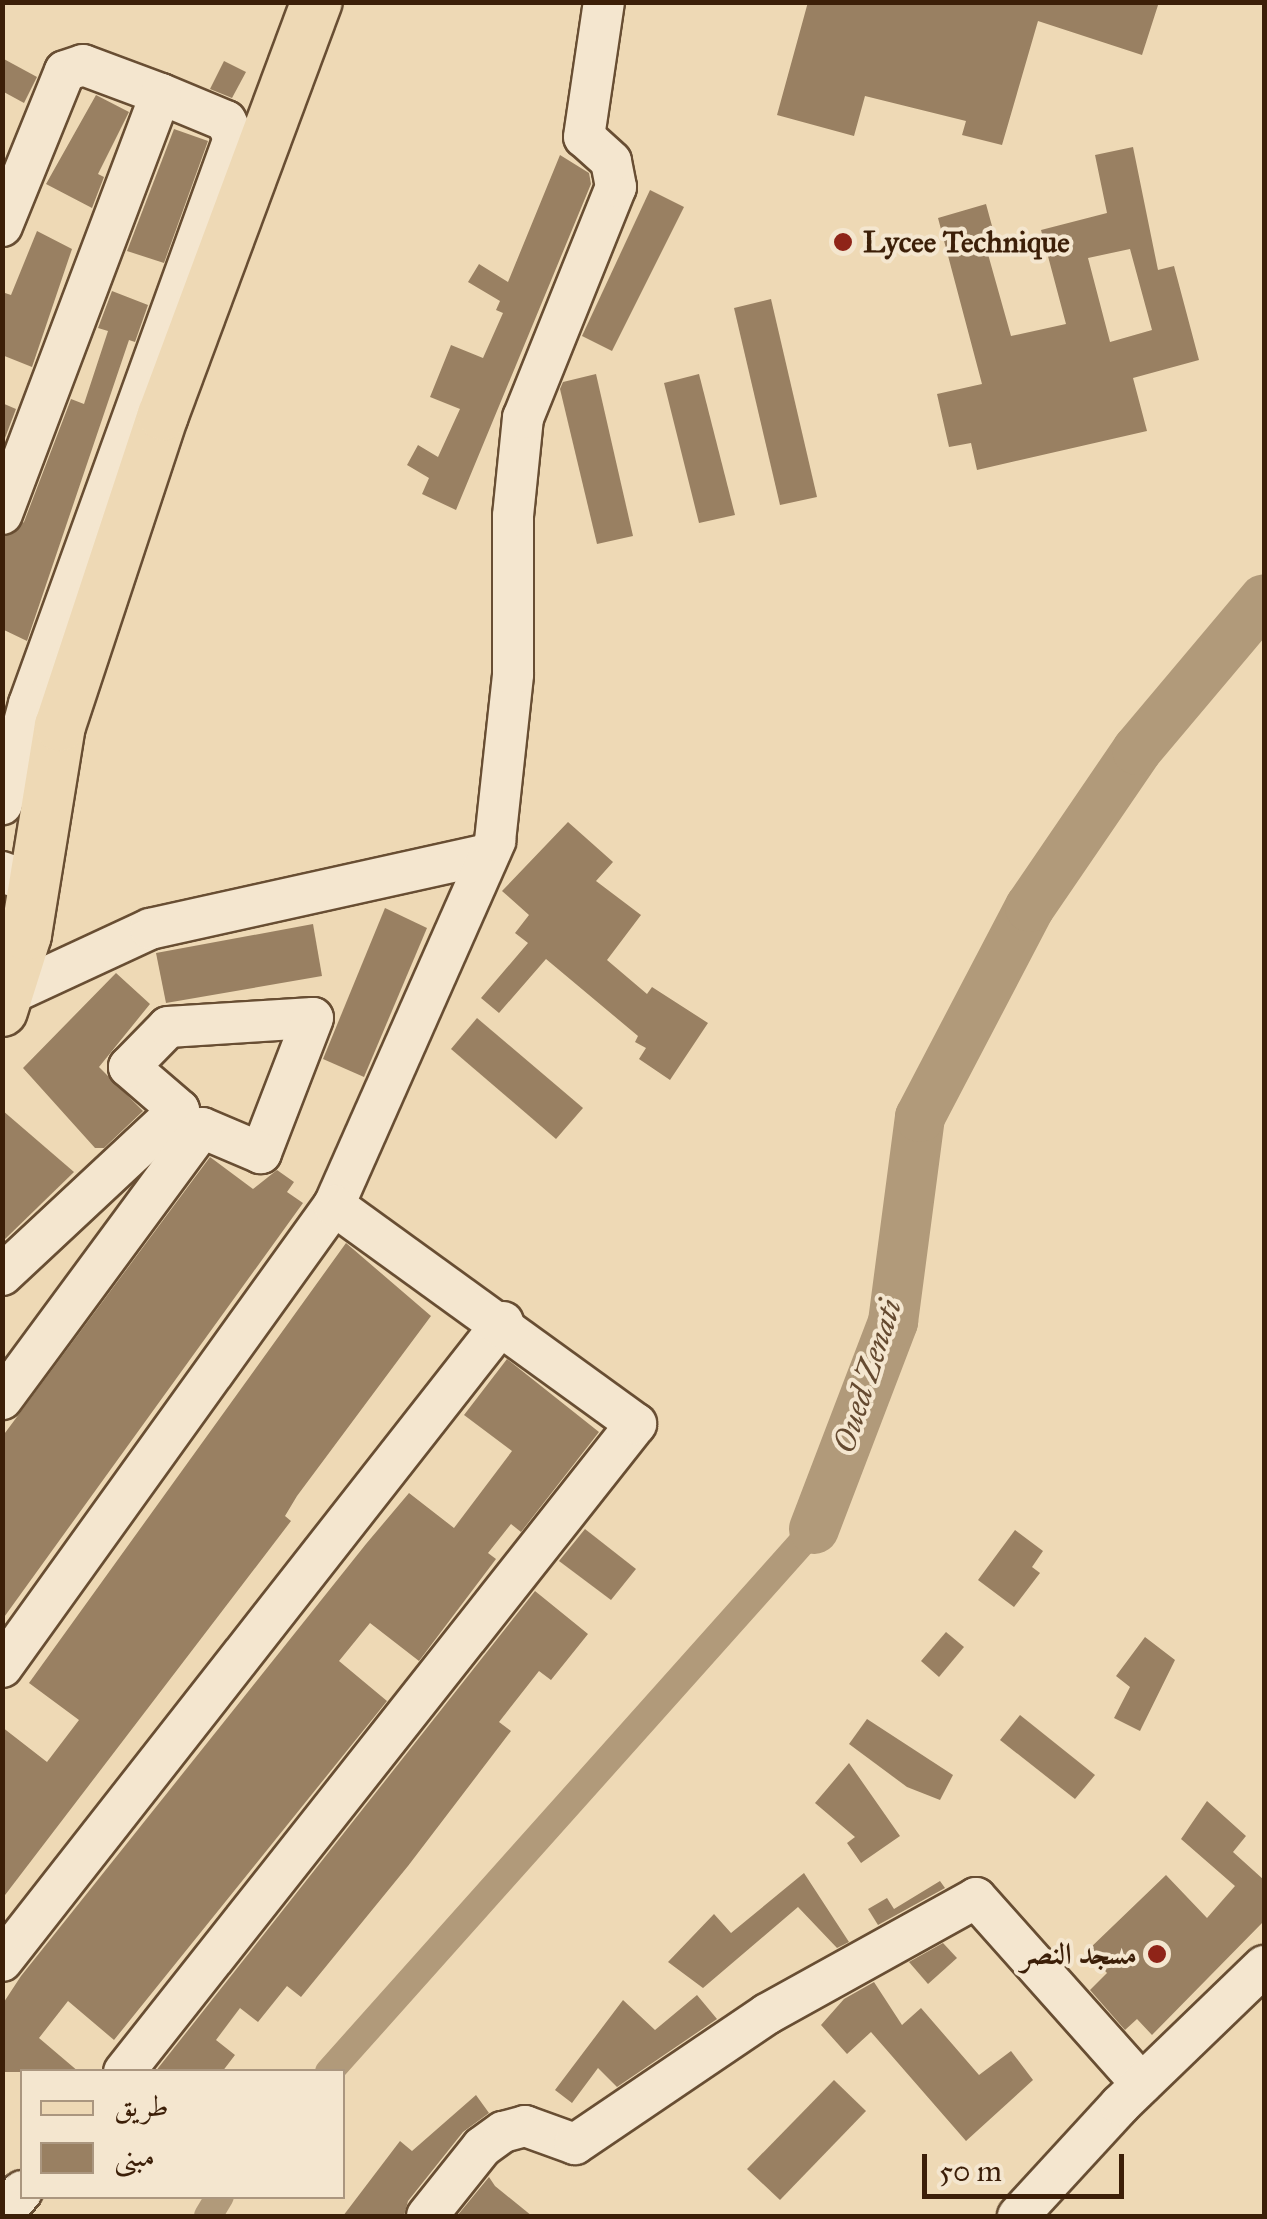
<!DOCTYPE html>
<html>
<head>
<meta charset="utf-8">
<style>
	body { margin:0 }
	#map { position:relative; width:1267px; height:2219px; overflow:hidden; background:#eed9b5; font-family:"IM FELL Great Primer",Amiri,serif }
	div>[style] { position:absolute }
	.canal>* { height:28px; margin:-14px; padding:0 14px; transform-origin:14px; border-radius:14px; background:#b19a7a }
	.river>* { height:50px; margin:-25px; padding:0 25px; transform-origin:25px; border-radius:25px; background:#b19a7a }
	.building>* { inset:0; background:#998062 }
	.roads { filter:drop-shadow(2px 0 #684e33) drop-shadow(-2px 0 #684e33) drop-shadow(0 2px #684e33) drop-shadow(0 -2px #684e33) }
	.minor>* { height:40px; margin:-20px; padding:0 20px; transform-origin:20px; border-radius:20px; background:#f4e6cf }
	.major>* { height:50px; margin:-25px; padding:0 25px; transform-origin:25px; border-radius:25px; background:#eed9b5 }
	.dots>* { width:28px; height:28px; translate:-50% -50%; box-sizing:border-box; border:5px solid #f4e6cf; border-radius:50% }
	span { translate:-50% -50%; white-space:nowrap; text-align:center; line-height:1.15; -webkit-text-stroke:8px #f4e6cf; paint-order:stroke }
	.poi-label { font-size:30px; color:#3c1f08; font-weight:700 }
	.left { translate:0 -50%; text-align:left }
	.right { translate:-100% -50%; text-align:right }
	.water-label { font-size:32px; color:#654a30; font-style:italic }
	.frame { position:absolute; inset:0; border:5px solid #3c1f08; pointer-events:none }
	.legend { position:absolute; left:20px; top:2069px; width:325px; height:130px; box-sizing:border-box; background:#f4e6cf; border:2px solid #aa967f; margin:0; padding:12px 18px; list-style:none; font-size:30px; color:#3c1f08 }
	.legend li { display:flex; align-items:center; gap:20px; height:50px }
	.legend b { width:50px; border:2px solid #aa967f }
	.scale { position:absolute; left:922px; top:2154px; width:202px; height:45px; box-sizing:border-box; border:5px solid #3c1f08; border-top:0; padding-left:12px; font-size:30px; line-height:35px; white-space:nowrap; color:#3c1f08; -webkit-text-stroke:8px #f4e6cf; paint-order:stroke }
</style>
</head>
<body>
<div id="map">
	<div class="canal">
		<div style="left:329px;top:2072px;width:728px;rotate:-48.23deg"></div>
		<div style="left:208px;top:2216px;width:23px;rotate:-59deg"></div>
	</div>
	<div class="river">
		<div style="left:814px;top:1529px;width:222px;rotate:-69.1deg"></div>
		<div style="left:893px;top:1322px;width:207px;rotate:-82.5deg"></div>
		<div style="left:920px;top:1117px;width:237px;rotate:-62.4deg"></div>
		<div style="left:1030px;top:907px;width:190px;rotate:-55.7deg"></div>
		<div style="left:1137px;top:750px;width:197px;rotate:-49.9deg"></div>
	</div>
	<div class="building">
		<div style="clip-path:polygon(808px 2px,1159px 2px,1142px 55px,1038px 21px,1002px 145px,962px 135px,966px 121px,865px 96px,854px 136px,777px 115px)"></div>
		<div style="clip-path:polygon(2px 58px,37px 77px,24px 103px,2px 91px)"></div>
		<div style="clip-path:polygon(224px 61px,246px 72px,232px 98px,210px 89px)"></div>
		<div style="clip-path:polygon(96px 95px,129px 112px,98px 174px,104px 177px,92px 208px,46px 184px)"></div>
		<div style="clip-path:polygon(174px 129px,208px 141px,164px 263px,127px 251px)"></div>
		<div style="clip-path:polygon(evenodd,1133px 147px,1158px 270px,1174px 266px,1199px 360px,1133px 378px,1147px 431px,977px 470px,971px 443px,949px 447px,937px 394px,982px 384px,938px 218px,986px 204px,995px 237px,984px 240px,1011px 336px,1066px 324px,1041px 230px,1107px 213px,1095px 155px,1133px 147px,1130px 249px,1152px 330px,1110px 342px,1088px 258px,1130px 249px)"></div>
		<div style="clip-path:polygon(560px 155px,589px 173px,591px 184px,456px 510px,422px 494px,429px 478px,407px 465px,418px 445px,438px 457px,460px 409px,430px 397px,451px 345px,483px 358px,503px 313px,496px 310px,500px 301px,468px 282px,479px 264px,508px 282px)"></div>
		<div style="clip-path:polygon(650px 190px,684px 207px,612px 351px,582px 336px)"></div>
		<div style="clip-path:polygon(37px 231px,72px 249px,32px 367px,2px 355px,2px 292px,11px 295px)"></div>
		<div style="clip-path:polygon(112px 291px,148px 305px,135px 342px,129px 340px,27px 641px,2px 629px,2px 537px,24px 522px,71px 399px,84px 404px,108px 331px,98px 328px)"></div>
		<div style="clip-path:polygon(771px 299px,817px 497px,780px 505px,734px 308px)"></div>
		<div style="clip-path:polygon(596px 374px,633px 536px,597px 544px,560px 389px,563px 382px)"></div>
		<div style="clip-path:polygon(699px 374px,735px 515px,699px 523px,664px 383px)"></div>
		<div style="clip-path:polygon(2px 403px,16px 409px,2px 446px)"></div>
		<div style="clip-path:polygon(568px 822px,613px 862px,596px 881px,641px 915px,607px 960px,647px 994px,652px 987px,708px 1023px,670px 1080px,639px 1059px,646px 1048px,635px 1042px,638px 1036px,546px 959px,499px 1013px,481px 998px,528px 943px,515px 933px,529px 915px,502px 891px)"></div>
		<div style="clip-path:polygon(385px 908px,427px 928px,364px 1077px,323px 1059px)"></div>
		<div style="clip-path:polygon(313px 924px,322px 976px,166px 1003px,156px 953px)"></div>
		<div style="clip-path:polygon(116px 973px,150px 1004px,99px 1067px,143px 1111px,104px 1148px,95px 1148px,23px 1068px)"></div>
		<div style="clip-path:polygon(477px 1018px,583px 1108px,556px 1139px,451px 1049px)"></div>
		<div style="clip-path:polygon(2px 1110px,74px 1172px,2px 1242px)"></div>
		<div style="clip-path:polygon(210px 1157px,253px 1189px,277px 1170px,294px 1182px,287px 1192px,303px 1203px,2px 1620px,2px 1437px)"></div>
		<div style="clip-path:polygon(346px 1243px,431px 1316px,297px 1496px,285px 1516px,291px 1521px,2px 1899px,2px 1727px,47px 1762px,79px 1720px,29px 1683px)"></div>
		<div style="clip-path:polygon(507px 1359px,599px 1432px,521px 1532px,511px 1524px,488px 1553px,496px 1559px,419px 1661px,370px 1623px,339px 1661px,387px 1701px,114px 2040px,68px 2001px,39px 2038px,79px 2072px,2px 2072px,2px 2005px,21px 1976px,366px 1544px,409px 1493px,454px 1528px,512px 1451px,464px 1415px)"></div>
		<div style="clip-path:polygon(585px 1529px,636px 1569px,611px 1600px,559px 1561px)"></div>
		<div style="clip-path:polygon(1015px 1530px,1043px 1551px,1032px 1567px,1040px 1573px,1014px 1607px,978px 1580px)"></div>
		<div style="clip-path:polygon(535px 1591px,588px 1634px,551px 1680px,539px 1671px,499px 1722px,511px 1731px,408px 1866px,301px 1997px,287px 1986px,258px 2022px,240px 2008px,216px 2040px,235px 2055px,222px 2072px,155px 2072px)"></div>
		<div style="clip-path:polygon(946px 1632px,964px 1647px,939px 1677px,921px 1661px)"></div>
		<div style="clip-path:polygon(1145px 1637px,1175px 1660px,1140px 1731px,1114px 1718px,1130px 1687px,1116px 1676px)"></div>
		<div style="clip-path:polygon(1020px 1715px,1095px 1775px,1075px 1799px,1000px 1740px)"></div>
		<div style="clip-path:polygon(867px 1719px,953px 1775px,940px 1800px,907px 1787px,849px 1744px)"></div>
		<div style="clip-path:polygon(849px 1763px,900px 1836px,861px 1863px,847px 1843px,855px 1837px,815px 1803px)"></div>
		<div style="clip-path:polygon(1207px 1801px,1246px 1836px,1233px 1852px,1264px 1880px,1264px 1921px,1152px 2035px,1137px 2019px,1125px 2030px,1090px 1990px,1107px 1973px,1087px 1951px,1166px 1875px,1207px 1918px,1235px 1886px,1181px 1839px)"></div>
		<div style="clip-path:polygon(804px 1873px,849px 1942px,837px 1948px,798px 1907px,703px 1988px,668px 1962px,714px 1914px,731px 1933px)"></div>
		<div style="clip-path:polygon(940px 1881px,945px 1888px,878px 1925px,868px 1909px,887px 1898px,894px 1909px)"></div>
		<div style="clip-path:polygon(943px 1943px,957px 1958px,928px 1984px,909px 1962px)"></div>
		<div style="clip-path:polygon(874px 1982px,902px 2025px,921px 2008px,979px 2075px,1011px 2051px,1033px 2080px,966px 2141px,871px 2032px,847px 2054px,821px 2025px,844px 1999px)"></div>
		<div style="clip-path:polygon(697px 1995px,717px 2019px,617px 2087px,598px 2068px,572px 2103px,555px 2090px,623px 2000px,655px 2030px)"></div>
		<div style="clip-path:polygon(834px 2080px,866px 2111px,780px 2200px,747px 2169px)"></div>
		<div style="clip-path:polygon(476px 2095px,489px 2113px,463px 2132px,408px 2201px,404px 2216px,343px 2216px,400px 2141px,412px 2151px)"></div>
		<div style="clip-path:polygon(489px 2177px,495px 2186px,532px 2216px,457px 2216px)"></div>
	</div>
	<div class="roads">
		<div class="minor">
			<div style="left:2px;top:226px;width:167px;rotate:-67.9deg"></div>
			<div style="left:65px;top:71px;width:19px;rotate:-18deg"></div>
			<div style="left:83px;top:65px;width:83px;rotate:20.4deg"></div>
			<div style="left:161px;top:94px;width:70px;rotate:22.6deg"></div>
			<div style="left:226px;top:121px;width:19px;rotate:65deg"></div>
			<div style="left:234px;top:138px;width:602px;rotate:109.91deg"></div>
			<div style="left:29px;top:704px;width:104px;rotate:105.1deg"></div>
			<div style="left:2px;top:514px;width:449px;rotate:-69.3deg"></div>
			<div style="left:2px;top:872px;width:32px;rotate:20deg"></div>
			<div style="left:12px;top:993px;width:152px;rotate:-24.9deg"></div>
			<div style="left:150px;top:929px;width:347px;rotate:-12.5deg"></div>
			<div style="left:2px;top:1275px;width:242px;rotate:-43deg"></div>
			<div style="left:179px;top:1110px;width:66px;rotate:-139.3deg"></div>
			<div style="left:129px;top:1067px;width:56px;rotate:-45.7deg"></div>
			<div style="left:168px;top:1027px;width:145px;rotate:-3.6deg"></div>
			<div style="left:313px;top:1018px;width:145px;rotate:111.1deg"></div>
			<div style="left:261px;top:1153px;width:64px;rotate:-157deg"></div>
			<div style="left:202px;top:1128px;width:337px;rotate:126.4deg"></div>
			<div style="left:2px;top:1667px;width:569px;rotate:-54.3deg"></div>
			<div style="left:334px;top:1205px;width:398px;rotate:-66.1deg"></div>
			<div style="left:495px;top:841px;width:168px;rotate:-83.8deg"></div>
			<div style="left:513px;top:674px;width:158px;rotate:-90deg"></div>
			<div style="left:513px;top:516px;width:99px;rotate:-84.2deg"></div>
			<div style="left:523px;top:418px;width:249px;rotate:-68.1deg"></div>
			<div style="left:616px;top:187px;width:26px;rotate:-101deg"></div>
			<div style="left:611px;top:161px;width:36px;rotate:-138deg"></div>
			<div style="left:584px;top:137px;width:136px;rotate:-81.6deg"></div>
			<div style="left:2px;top:1961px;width:812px;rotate:-51.9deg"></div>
			<div style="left:124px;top:2072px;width:826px;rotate:-51.69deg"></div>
			<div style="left:636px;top:1424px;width:373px;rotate:-144.1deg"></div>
			<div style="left:2px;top:2215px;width:31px;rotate:-50deg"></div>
			<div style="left:427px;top:2216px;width:88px;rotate:-51.4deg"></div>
			<div style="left:482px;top:2147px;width:26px;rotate:-36deg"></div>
			<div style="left:503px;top:2132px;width:23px;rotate:-15deg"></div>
			<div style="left:525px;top:2126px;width:53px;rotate:19.8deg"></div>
			<div style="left:575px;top:2144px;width:232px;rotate:-34.1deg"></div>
			<div style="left:767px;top:2014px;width:239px;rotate:-29deg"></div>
			<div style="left:976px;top:1898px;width:249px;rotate:48.3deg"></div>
			<div style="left:1018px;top:2216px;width:151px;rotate:-47.4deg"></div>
			<div style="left:1120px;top:2105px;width:200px;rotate:-44deg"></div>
		</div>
		<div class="major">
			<div style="left:2px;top:1011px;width:80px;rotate:-72.5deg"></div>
			<div style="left:26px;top:935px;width:212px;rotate:-80.8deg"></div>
			<div style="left:60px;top:726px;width:328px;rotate:-71.7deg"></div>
			<div style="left:163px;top:415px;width:441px;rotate:-69.6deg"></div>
		</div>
	</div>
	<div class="dots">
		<div style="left:843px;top:242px;background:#8f2418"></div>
		<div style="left:1157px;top:1954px;background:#8f2418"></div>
	</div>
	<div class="poi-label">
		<span class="left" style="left:863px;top:242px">Lycee Technique</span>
		<span class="right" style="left:1137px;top:1954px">مسجد النصر</span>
	</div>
	<div class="water-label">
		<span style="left:868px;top:1376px;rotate:-72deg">Oued Zenati</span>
	</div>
	<div class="frame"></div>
	<ul class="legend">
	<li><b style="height:12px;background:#eed9b5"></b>طريق</li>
	<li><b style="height:28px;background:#998062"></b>مبنى</li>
	</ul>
	<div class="scale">50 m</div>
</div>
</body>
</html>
